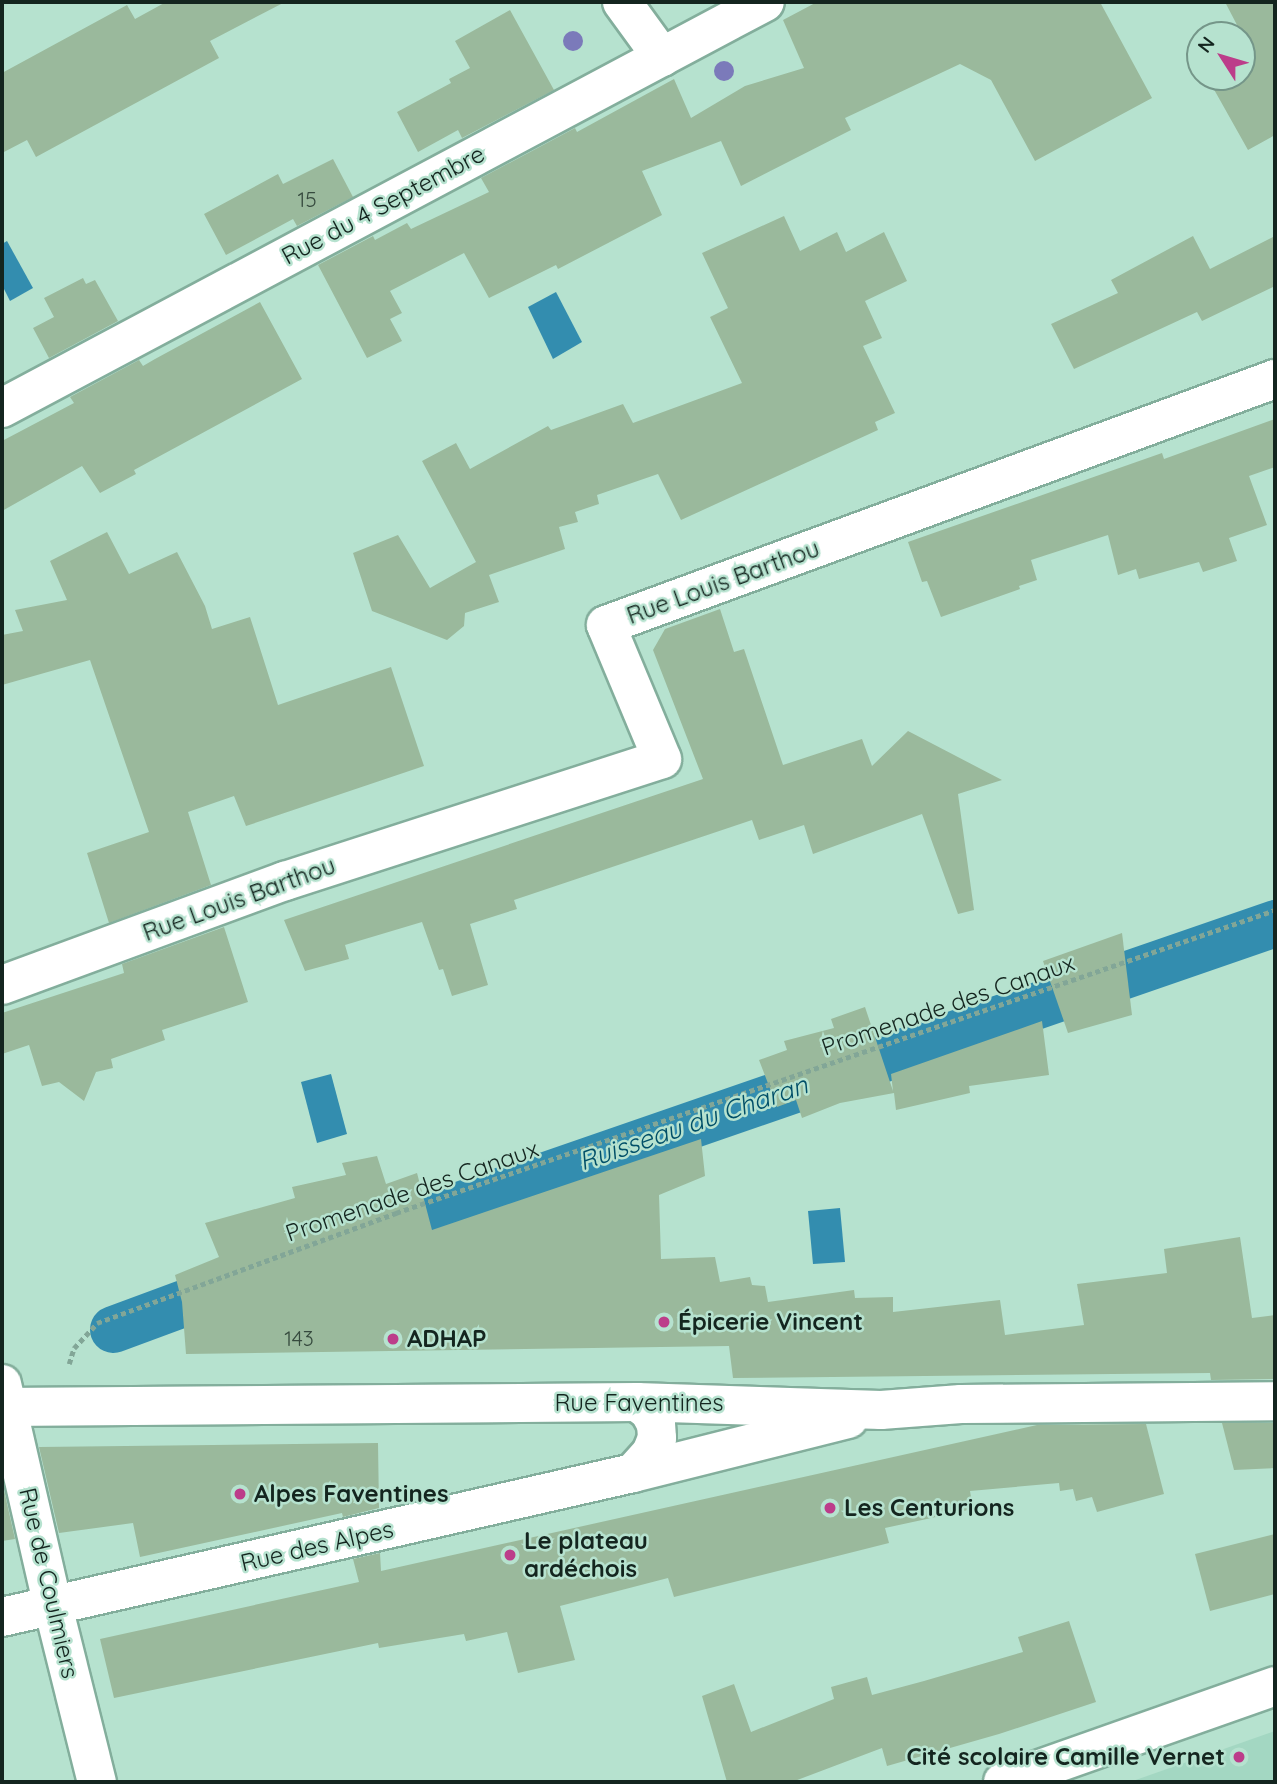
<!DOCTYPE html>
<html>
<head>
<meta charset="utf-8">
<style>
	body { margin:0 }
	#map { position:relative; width:1277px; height:1784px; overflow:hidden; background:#b6e2cf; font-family:Quicksand,sans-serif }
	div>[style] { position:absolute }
	.built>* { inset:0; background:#a3d7c2 }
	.water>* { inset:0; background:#338daf }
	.canal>* { height:47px; margin:-23.5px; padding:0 23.5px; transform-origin:23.5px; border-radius:23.5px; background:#338daf }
	.building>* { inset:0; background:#9ab99c }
	.path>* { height:4.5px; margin-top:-2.25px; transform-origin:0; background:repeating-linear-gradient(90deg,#82a697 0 5px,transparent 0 8.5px) }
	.roads { filter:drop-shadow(2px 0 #83ae9c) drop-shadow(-2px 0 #83ae9c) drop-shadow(0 2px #83ae9c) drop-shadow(0 -2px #83ae9c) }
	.minor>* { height:38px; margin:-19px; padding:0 19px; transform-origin:19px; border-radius:19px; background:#fff }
	.tertiary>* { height:38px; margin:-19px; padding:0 19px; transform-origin:19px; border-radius:19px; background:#fff }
	.secondary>* { height:38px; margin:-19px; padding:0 19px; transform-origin:19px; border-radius:19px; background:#fff }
	.trees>* { width:20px; height:20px; margin:-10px; border-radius:50%; background:#7b7aba }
	.dots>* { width:19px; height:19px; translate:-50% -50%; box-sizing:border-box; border:4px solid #b6e2cf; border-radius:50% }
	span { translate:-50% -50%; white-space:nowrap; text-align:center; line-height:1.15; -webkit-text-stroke:5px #b6e2cf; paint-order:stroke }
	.number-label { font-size:21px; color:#364a3e }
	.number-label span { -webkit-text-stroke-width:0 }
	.street-label { font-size:24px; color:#14251f }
	.poi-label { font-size:24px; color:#14251f; font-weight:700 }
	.left { translate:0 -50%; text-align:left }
	.right { translate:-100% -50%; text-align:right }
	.water-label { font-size:26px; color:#004f68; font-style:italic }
	.frame { position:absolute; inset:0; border:4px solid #14251f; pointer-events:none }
	.north { position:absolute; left:1186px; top:21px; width:70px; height:70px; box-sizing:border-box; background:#b6e2cf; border:2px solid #759689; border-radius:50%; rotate:307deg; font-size:19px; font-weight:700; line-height:28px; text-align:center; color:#14251f }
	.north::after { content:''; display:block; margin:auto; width:24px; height:32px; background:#bc3d8a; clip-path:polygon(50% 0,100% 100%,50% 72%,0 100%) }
</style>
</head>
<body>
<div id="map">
	<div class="built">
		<div style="clip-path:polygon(1275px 1731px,1275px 1782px,1130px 1782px)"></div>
	</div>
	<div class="water">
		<div style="clip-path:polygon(7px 241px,33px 288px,10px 301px,2px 285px,2px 244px)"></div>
		<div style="clip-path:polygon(556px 292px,582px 342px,553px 359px,528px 307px)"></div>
		<div style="clip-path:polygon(331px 1074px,347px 1134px,317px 1143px,301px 1082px)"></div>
		<div style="clip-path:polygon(840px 1208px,845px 1262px,813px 1264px,808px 1211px)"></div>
	</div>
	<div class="canal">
		<div style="left:366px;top:1237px;width:962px;rotate:-19.06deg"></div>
		<div style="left:113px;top:1329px;width:139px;rotate:-20.3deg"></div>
	</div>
	<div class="building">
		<div style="clip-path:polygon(166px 2px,285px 2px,210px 41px,219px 58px,36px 157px,27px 140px,2px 153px,2px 73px,127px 5px,135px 19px)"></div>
		<div style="clip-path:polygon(817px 2px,1100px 2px,1152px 98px,1035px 161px,991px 80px,960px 64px,845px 118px,851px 130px,741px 186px,721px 141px,642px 171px,662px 215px,558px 269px,556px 265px,489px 298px,464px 253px,390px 291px,402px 313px,390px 319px,402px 341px,367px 358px,318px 265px,373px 236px,375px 240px,407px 223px,411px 229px,489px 192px,481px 178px,575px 128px,577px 132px,674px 79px,691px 118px,745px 86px,804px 68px,783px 20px)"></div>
		<div style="clip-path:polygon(1225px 2px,1275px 2px,1275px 135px,1248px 150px,1207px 77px,1242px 77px,1242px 49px,1248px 46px)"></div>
		<div style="clip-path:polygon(510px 10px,554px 90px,462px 138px,458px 130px,418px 152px,397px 112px,451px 83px,449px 79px,470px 68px,455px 41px)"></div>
		<div style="clip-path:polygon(333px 159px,353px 197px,297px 226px,293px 219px,226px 255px,204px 214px,278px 174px,283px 184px)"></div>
		<div style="clip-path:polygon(784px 216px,800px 251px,837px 232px,846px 252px,884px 232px,907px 281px,865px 301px,882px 338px,863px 346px,895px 413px,875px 422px,878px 430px,681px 520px,658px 474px,597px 495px,599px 504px,575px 512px,578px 522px,559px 527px,565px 549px,489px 575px,499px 602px,465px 613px,464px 626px,447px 640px,372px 611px,353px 553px,398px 535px,430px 588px,476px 562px,422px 461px,456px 443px,470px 469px,548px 426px,551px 430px,623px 404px,633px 423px,742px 383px,710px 317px,728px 308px,702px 253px)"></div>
		<div style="clip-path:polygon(1193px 236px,1210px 269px,1275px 236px,1275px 286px,1202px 321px,1197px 312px,1074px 369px,1051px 324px,1118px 293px,1111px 280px)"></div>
		<div style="clip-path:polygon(83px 278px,86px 284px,95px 280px,118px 321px,49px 358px,33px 328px,54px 317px,44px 298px)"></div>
		<div style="clip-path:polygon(260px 302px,302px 379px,134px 470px,136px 474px,100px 493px,82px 466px,2px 511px,2px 441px,74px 403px,70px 397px,139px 360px,143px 366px,155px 359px)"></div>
		<div style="clip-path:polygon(1275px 419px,1275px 467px,1249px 476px,1267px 525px,1229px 538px,1237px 561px,1203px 572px,1199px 562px,1139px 579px,1136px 569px,1118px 575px,1108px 535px,1031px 560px,1037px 580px,1019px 586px,1020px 589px,941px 617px,927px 581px,922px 582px,908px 542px,1162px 453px,1164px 459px)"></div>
		<div style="clip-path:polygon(107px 532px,129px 574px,177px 552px,205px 606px,212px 629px,250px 617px,278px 705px,391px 667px,424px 766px,246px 826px,234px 796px,188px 812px,211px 885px,109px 923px,87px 853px,149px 832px,90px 660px,2px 685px,2px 635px,23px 631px,15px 610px,67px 600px,50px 561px)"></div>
		<div style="clip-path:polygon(720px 609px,734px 652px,744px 649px,783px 765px,862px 739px,872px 766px,908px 731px,1002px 780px,958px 794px,974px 910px,958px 914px,922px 814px,813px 854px,804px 825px,759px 840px,752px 820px,514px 900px,517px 909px,470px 924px,488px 985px,452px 996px,443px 969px,439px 970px,422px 922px,345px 945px,349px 959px,305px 971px,284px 920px,703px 779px,653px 650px,665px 629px)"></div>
		<div style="clip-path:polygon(224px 927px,248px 1002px,162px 1030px,165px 1040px,111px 1059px,113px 1068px,96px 1072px,84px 1101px,59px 1082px,42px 1086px,29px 1045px,2px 1054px,2px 1013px,124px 973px,122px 964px)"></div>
		<div style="clip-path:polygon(1122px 933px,1132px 1015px,1068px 1033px,1043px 961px)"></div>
		<div style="clip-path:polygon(865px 1007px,893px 1091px,891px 1074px,1042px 1021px,1049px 1075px,969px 1086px,970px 1093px,896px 1110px,894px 1093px,840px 1103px,802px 1118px,796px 1100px,777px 1107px,759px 1060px,787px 1050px,784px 1041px,834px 1028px,831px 1019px)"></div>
		<div style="clip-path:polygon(701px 1139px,705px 1176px,659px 1195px,661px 1259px,715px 1257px,720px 1282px,750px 1277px,752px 1285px,765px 1286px,768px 1302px,854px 1290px,855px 1298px,893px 1297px,893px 1312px,1000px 1300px,1005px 1335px,1084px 1325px,1077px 1284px,1167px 1273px,1164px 1249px,1240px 1237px,1252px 1318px,1275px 1315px,1275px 1379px,1211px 1380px,1210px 1373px,733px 1378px,729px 1346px,186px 1354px,182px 1302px,175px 1275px,219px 1257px,205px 1223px,295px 1198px,292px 1187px,346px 1175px,342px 1163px,377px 1156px,386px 1184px,417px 1173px,432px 1230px)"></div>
		<div style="clip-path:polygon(1222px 1423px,1275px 1423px,1275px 1468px,1234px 1470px)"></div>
		<div style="clip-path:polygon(1146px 1424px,1164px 1494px,1097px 1512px,1092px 1497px,1076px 1501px,1073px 1489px,1060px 1491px,1059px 1483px,970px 1491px,973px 1509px,885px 1528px,889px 1543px,674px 1597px,668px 1578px,560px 1606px,575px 1660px,518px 1673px,507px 1632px,466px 1641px,464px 1634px,379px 1648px,378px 1643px,114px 1698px,100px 1639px,359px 1582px,353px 1559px,380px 1553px,381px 1571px,1037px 1425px)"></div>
		<div style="clip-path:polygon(378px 1443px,379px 1508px,343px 1517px,342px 1513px,140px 1557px,133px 1523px,59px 1533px,39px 1447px)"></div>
		<div style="clip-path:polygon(2px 1481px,15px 1539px,2px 1541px)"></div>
		<div style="clip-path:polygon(1275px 1534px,1275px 1594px,1210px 1611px,1195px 1554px)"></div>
		<div style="clip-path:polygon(1069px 1621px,1096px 1702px,999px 1734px,887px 1766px,882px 1748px,792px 1782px,727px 1782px,702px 1696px,734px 1684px,751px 1732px,834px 1699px,831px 1687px,867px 1677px,872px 1695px,924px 1681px,1023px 1652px,1018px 1637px)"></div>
	</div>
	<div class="path">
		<div style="left:69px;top:1364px;width:17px;rotate:-73deg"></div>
		<div style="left:74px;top:1348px;width:34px;rotate:-47deg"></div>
		<div style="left:97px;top:1323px;width:319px;rotate:-20.2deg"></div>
		<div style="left:396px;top:1213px;width:930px;rotate:-19.02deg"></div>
	</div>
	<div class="roads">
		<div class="minor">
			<div style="left:622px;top:2px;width:68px;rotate:54deg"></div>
			<div style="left:2px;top:408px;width:864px;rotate:-28.02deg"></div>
			<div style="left:2px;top:985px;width:302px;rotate:-20.2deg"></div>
			<div style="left:285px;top:881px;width:396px;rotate:-17.9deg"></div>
			<div style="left:662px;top:759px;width:145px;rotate:-112.7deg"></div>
			<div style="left:606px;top:625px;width:713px;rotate:-20.19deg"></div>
			<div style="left:53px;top:1606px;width:181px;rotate:76deg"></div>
		</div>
		<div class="tertiary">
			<div style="left:2px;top:1384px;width:228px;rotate:77.1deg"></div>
			<div style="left:1003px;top:1782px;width:288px;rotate:-19.4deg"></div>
		</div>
		<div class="secondary">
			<div style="left:2px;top:1407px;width:635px;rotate:-0.45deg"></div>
			<div style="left:637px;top:1402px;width:244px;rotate:1.9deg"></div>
			<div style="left:881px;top:1410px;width:80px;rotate:-4.3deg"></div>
			<div style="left:961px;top:1404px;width:314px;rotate:-0.5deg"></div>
			<div style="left:633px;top:1473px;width:27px;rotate:-48deg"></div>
			<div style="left:651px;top:1453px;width:16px;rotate:-68deg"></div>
			<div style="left:657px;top:1438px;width:14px;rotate:-94deg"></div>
			<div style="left:656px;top:1424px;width:15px;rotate:-118deg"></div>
			<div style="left:649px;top:1411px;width:15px;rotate:-143deg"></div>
			<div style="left:2px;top:1617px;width:647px;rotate:-12.86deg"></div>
			<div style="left:633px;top:1473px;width:222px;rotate:-14.1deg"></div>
		</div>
	</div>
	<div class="trees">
		<div style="left:573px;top:41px"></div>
		<div style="left:724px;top:71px"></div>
	</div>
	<div class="dots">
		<div style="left:664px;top:1322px;background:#bc3d8a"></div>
		<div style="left:393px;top:1339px;background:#bc3d8a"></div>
		<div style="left:240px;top:1494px;background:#bc3d8a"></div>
		<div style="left:830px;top:1508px;background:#bc3d8a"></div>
		<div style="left:510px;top:1555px;background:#bc3d8a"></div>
		<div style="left:1239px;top:1757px;background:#bc3d8a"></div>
	</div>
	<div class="number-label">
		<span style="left:307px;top:199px">15</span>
		<span style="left:299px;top:1338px">143</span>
	</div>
	<div class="street-label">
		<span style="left:383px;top:205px;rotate:-28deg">Rue du 4 Septembre</span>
		<span style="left:723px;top:582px;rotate:-20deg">Rue Louis Barthou</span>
		<span style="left:239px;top:899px;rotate:-20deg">Rue Louis Barthou</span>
		<span style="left:948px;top:1005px;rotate:-19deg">Promenade des Canaux</span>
		<span style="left:412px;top:1191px;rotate:-19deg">Promenade des Canaux</span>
		<span style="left:639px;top:1403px">Rue Faventines</span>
		<span style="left:317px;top:1546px;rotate:-13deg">Rue des Alpes</span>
		<span style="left:49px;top:1583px;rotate:77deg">Rue de Coulmiers</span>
	</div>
	<div class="poi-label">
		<span class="left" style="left:678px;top:1322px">Épicerie Vincent</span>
		<span class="left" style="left:407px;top:1339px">ADHAP</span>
		<span class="left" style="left:254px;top:1494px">Alpes Faventines</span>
		<span class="left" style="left:844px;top:1508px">Les Centurions</span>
		<span class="left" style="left:524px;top:1555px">Le plateau<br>ardéchois</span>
		<span class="right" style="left:1225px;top:1757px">Cité scolaire Camille Vernet</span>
	</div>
	<div class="water-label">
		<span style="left:693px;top:1123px;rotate:-19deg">Ruisseau du Charan</span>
	</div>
	<div class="frame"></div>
	<div class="north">N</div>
</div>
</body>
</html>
